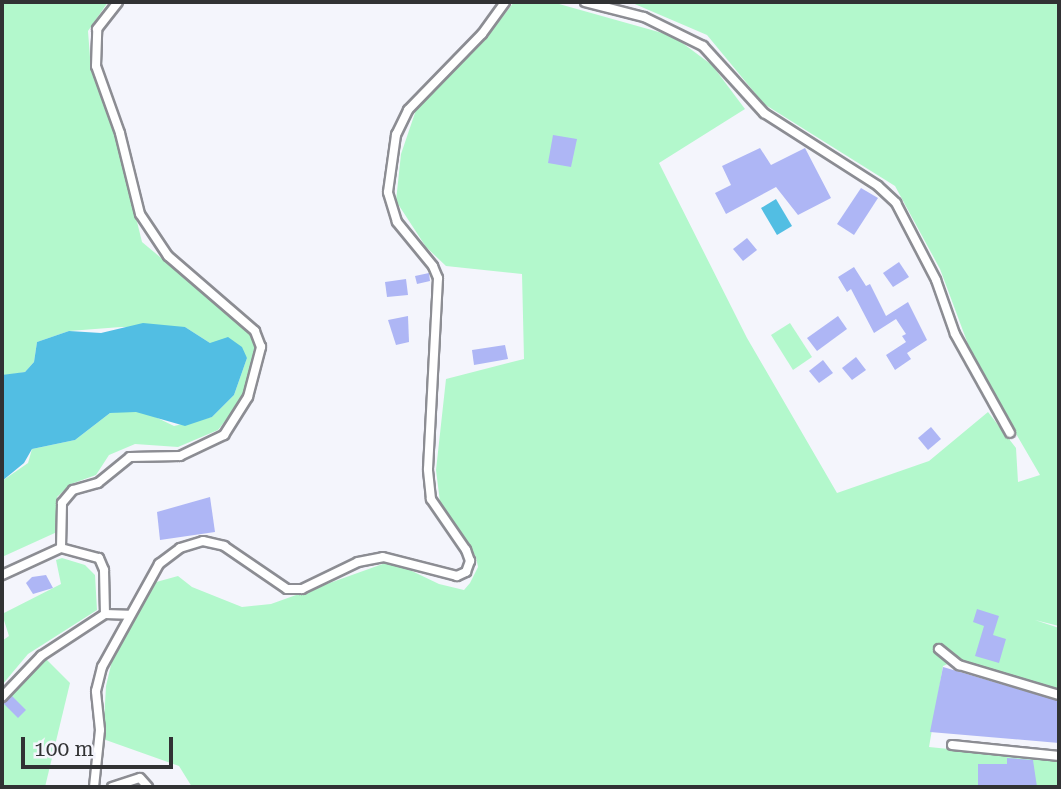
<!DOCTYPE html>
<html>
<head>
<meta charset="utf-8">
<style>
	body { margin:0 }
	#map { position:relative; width:1061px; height:789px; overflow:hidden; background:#f4f5fc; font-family:"Roboto Serif",serif }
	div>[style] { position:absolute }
	.green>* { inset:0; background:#b3f8cc }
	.water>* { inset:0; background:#52bee3 }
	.building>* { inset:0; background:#aeb6f5 }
	.roads { filter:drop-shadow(2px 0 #8c8d93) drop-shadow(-2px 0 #8c8d93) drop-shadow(0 2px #8c8d93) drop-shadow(0 -2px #8c8d93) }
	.street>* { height:8px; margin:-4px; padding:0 4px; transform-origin:4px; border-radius:4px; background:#fff }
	span { translate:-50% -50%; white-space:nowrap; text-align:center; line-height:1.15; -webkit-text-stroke:6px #f4f5fc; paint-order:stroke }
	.frame { position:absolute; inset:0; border:4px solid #313234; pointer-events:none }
	.scale { position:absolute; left:21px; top:737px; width:152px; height:32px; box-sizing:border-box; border:4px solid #313234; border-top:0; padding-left:9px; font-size:21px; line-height:24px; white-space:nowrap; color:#313234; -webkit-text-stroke:5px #f4f5fc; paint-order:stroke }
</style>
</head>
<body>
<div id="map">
	<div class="green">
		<div style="clip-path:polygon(2px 2px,108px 2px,88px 31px,91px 70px,115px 132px,142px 242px,251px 333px,255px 345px,243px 398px,218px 430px,178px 447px,135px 444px,109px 455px,96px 475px,71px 484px,57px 497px,57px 532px,2px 557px,2px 481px,28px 463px,32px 449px,75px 440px,110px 413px,139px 409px,174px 426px,212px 417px,234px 395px,247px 358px,237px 344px,210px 343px,185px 327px,121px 327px,69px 331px,37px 342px,34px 362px,25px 372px,2px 376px)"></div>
		<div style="clip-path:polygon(514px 2px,552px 2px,673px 36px,712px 65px,745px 109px,659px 163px,747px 338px,837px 493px,929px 461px,988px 412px,1016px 448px,1018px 482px,1040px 475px,975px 363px,940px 269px,895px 186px,764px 104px,707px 35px,630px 2px,1059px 2px,1059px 626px,1035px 620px,1059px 628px,1059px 690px,960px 659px,943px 666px,929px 747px,1059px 760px,1059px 787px,192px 787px,179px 766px,103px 739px,106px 686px,115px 648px,149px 584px,178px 576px,192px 587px,242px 607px,271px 604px,391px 561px,439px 584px,464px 590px,470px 583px,478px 567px,476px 557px,440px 502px,436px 470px,446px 379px,524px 359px,522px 274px,446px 266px,426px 247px,396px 201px,401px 154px,416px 110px,484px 41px)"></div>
		<div style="clip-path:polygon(790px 323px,812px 357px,793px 370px,771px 335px)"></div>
		<div style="clip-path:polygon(62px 558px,85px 565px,95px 575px,97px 610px,28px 654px,2px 685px,2px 641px,9px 636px,2px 614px,61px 584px,56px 560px)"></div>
		<div style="clip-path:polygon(46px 659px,70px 683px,45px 787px,2px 787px,2px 702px)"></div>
	</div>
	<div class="water">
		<div style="clip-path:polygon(776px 199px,792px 226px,777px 235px,761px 208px)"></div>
		<div style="clip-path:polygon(143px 323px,185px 327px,210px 343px,228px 337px,242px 347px,247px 358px,234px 395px,212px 417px,185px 426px,136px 412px,110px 413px,75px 440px,32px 449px,24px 463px,2px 481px,2px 375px,25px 372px,34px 362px,37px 342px,69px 331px,101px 333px)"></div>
	</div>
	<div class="building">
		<div style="clip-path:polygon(553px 135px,577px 139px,571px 167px,548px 163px)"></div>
		<div style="clip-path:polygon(760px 148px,771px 165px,805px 148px,831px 198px,798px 215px,776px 187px,726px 214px,715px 193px,731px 185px,722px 166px)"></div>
		<div style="clip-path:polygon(861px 188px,878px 198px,854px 235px,837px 224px)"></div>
		<div style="clip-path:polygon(747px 238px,757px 250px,743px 261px,733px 249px)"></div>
		<div style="clip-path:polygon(899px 262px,909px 277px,893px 287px,883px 273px)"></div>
		<div style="clip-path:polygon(854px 267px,866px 286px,870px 284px,886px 316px,908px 302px,927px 340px,907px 353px,911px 359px,895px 370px,886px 355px,906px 342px,902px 336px,906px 334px,896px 319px,874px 333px,851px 289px,847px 292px,838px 277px)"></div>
		<div style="clip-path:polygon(429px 273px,430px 281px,417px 284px,415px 276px)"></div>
		<div style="clip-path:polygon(406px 279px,408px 295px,387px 297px,385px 282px)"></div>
		<div style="clip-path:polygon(408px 316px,409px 342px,396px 345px,388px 320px)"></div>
		<div style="clip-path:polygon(838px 316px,847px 329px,817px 351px,807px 338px)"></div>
		<div style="clip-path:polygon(505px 345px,508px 359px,474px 365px,472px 350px)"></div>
		<div style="clip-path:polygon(856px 357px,866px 370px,852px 380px,842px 368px)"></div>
		<div style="clip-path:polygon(823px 360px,833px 373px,819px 383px,809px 371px)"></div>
		<div style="clip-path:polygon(931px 427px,941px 439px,928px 450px,918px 438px)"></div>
		<div style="clip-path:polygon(210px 497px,215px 532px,160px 540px,157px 512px)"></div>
		<div style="clip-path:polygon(46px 575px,53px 588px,33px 594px,26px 583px,32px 577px)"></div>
		<div style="clip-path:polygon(977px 609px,999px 616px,993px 635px,1006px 639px,999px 663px,975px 656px,984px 626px,973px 622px)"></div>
		<div style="clip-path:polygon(943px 667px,1059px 701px,1059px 743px,930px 732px)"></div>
		<div style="clip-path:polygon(12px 696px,26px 710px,18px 718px,3px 703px)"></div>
		<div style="clip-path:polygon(1007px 758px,1033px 760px,1037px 787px,978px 787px,978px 764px,1007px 764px)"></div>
	</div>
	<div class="roads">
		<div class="street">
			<div style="left:585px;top:2px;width:61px;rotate:14.3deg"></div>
			<div style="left:644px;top:17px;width:66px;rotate:26.2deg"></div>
			<div style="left:703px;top:46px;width:91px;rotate:47.7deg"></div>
			<div style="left:764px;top:113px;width:135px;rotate:32.6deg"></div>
			<div style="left:878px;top:186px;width:25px;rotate:43deg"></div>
			<div style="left:896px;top:203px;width:87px;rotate:62.5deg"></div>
			<div style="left:936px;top:280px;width:57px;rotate:70.6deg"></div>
			<div style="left:955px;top:334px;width:113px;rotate:60.9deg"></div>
			<div style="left:61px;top:548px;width:45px;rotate:-88.7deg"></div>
			<div style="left:62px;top:503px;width:17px;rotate:-50deg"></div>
			<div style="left:73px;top:490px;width:26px;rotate:-16deg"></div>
			<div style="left:98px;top:483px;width:41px;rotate:-39.1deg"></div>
			<div style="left:130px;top:457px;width:50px;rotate:-1.1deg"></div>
			<div style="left:180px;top:456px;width:49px;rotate:-25.5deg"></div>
			<div style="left:224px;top:435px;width:45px;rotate:-57.7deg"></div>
			<div style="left:248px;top:397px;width:52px;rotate:-75.4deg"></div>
			<div style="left:261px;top:347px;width:17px;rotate:-111deg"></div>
			<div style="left:255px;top:331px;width:115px;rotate:-139.2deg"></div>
			<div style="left:168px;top:256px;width:50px;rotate:-123.7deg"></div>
			<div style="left:140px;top:214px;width:83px;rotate:-103.9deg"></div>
			<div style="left:120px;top:133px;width:71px;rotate:-109.7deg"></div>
			<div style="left:96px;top:66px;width:37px;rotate:-88deg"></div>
			<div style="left:97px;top:29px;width:34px;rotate:-52deg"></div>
			<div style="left:2px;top:575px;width:65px;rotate:-24.6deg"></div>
			<div style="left:61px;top:548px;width:39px;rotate:15deg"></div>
			<div style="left:99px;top:558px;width:13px;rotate:67deg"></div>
			<div style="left:104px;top:570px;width:44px;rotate:88.7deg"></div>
			<div style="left:939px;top:649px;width:26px;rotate:39deg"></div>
			<div style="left:959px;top:665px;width:104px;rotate:16.7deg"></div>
			<div style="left:2px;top:697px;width:57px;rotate:-46.4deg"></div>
			<div style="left:41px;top:656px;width:77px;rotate:-33.3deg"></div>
			<div style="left:105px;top:614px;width:23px;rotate:2deg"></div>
			<div style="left:952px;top:745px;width:108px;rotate:5.9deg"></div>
			<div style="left:94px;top:787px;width:57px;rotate:-84deg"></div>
			<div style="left:100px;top:730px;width:39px;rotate:-96deg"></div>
			<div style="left:96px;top:691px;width:25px;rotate:-76deg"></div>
			<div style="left:102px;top:667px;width:118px;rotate:-61deg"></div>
			<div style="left:159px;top:564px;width:26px;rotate:-37deg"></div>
			<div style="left:180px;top:548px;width:24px;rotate:-17deg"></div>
			<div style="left:203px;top:541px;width:22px;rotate:13deg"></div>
			<div style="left:224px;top:546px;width:76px;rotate:34.3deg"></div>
			<div style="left:287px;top:589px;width:15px"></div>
			<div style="left:302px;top:589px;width:62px;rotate:-25.7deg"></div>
			<div style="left:358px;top:562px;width:25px;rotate:-11deg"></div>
			<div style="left:383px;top:557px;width:76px;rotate:14.4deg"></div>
			<div style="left:457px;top:576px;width:10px;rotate:-24deg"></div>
			<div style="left:466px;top:572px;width:12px;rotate:-70deg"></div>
			<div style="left:470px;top:561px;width:12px;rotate:-110deg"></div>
			<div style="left:466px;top:550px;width:62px;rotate:-124.5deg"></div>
			<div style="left:431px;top:499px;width:30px;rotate:-96deg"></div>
			<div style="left:428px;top:469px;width:191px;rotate:-87deg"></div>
			<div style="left:438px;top:278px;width:13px;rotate:-113deg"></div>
			<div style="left:433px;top:266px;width:57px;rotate:-129.3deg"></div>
			<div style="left:397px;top:222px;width:31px;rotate:-107deg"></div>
			<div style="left:388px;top:192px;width:58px;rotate:-82deg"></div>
			<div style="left:396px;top:135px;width:28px;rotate:-64deg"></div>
			<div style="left:408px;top:110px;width:106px;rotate:-45.8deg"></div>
			<div style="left:482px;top:34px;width:39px;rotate:-54deg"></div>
			<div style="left:112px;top:787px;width:29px;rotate:-18deg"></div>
			<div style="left:140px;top:778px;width:12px;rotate:48deg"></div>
		</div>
	</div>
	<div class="frame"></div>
	<div class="scale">100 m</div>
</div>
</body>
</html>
